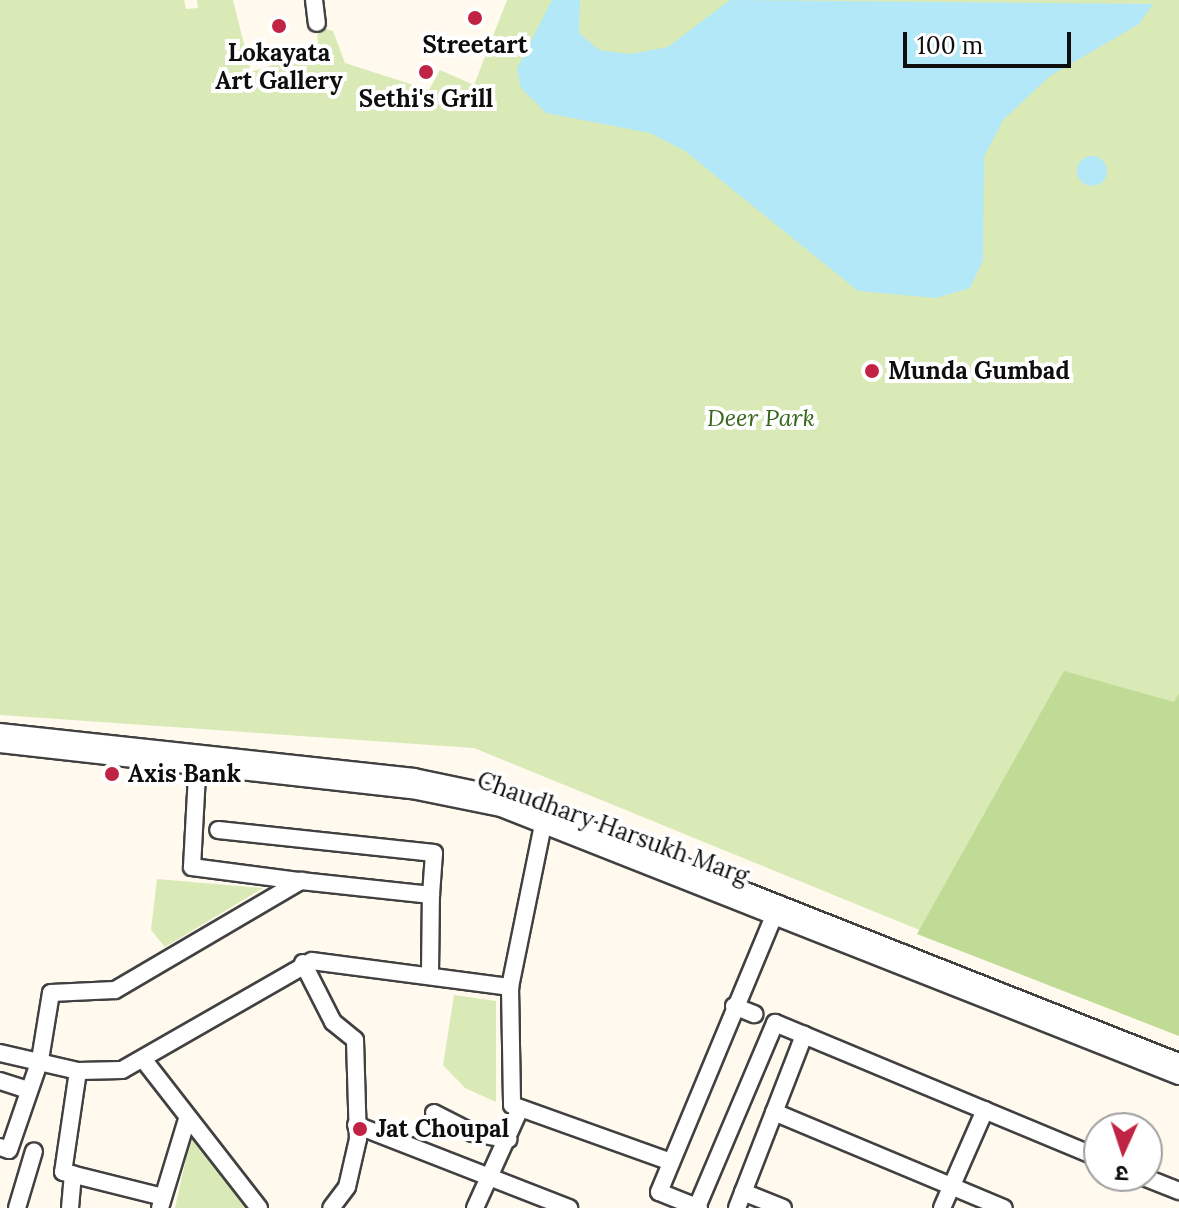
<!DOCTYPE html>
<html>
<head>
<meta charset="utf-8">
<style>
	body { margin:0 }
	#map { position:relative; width:1179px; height:1208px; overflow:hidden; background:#fff9ee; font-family:Lora,"Noto Sans Devanagari",serif }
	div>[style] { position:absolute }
	.green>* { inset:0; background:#d9eab7 }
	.forest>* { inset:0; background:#c0db96 }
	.water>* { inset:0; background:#b2e8f7 }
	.round { border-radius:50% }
	.roads { filter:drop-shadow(2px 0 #414141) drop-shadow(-2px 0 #414141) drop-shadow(0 2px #414141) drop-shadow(0 -2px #414141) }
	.minor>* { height:16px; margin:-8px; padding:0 8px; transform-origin:8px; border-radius:8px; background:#fff }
	.dots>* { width:22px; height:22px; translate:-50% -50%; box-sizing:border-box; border:4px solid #fff; border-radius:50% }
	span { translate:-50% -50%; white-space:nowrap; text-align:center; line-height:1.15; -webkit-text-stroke:8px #fff; paint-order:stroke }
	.poi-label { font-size:24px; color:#0e0e0e; font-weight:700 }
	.left { translate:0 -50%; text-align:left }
	.park-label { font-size:24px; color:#37671c; font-style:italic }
	.street-label { font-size:24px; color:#0e0e0e }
	.north { position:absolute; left:1083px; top:1112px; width:80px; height:80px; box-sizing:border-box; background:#fff; border:2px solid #9f9f9f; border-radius:50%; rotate:183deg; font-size:22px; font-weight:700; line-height:32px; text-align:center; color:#0e0e0e }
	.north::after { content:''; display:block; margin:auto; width:28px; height:36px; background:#c02343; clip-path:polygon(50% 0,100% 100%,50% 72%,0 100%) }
	.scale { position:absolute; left:903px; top:32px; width:168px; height:36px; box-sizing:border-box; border:4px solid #0e0e0e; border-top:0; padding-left:10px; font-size:24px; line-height:28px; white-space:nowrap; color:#0e0e0e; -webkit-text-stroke:6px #fff; paint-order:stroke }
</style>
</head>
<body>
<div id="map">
	<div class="green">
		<div style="clip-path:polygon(0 0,184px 0,186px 9px,198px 8px,197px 0,233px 0,251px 72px,318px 50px,317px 26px,333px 31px,345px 63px,429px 90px,440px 70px,474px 85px,507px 0,1179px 0,1179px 1036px,474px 748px,0 715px)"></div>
		<div style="clip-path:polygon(157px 879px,263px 888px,165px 947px,151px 930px)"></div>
		<div style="clip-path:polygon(454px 995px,496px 1001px,496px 1102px,465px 1088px,443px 1065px)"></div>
		<div style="clip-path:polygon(191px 1136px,226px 1167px,253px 1208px,175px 1208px)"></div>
	</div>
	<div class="forest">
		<div style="clip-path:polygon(1064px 671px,1174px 702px,1179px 693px,1179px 1036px,917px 934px)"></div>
	</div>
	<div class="water">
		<div style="clip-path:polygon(552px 0,580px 0,579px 33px,599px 50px,630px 54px,668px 47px,730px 0,1153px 4px,1139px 24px,1050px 76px,1003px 120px,984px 157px,983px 260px,970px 288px,936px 298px,858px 291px,685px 151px,650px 133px,546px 113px,521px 88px,517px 69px)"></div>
		<div class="round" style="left:1077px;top:156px;width:30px;height:30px"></div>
	</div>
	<div class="roads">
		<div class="minor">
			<div style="left:314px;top:0;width:23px;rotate:83deg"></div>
			<div style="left:0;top:732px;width:416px;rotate:6.2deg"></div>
			<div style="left:414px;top:777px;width:93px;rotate:11.8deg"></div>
			<div style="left:505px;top:796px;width:725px;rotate:21.54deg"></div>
			<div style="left:0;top:744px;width:415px;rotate:6.4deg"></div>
			<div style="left:412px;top:790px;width:91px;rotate:11.4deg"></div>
			<div style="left:501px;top:808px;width:729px;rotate:21.57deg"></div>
			<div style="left:198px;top:756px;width:111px;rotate:93.1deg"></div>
			<div style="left:192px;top:867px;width:109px;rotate:7.4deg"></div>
			<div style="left:303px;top:963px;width:66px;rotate:63deg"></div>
			<div style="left:333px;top:1022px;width:28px;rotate:39deg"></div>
			<div style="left:355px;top:1040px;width:99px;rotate:88.3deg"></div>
			<div style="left:358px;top:1139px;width:49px;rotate:102.9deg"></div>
			<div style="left:347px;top:1187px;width:26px;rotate:127deg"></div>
			<div style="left:430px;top:973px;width:78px;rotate:-89.3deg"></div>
			<div style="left:510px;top:987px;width:118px;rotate:89deg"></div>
			<div style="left:512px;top:1105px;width:169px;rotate:19.7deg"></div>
			<div style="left:734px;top:1006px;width:22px;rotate:22deg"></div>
			<div style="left:0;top:1053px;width:80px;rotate:13deg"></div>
			<div style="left:78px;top:1071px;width:44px;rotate:-1.3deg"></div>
			<div style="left:122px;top:1070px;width:219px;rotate:-29.8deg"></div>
			<div style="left:312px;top:961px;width:200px;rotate:7.5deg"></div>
			<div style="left:510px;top:987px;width:176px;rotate:-78.5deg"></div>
			<div style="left:143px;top:1059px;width:189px;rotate:52.1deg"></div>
			<div style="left:78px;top:1071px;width:102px;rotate:98.4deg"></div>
			<div style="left:63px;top:1172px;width:103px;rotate:14deg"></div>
			<div style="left:0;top:1081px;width:29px;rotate:18deg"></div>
			<div style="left:774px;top:1112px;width:249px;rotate:22.7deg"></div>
			<div style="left:434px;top:1113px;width:44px;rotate:27.1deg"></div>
			<div style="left:473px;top:1133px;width:36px;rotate:10deg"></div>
			<div style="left:356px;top:1125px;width:229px;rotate:21.3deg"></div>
			<div style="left:0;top:1147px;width:9px;rotate:18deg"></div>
			<div style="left:9px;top:1150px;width:95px;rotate:-71deg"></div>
			<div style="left:40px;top:1060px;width:68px;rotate:-80.7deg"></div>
			<div style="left:51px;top:993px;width:64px;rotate:-2.7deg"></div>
			<div style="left:115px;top:990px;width:216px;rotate:-30.4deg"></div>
			<div style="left:301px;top:881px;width:131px;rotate:6.1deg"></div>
			<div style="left:431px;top:895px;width:42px;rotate:-85.9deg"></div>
			<div style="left:434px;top:853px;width:217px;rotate:-173.9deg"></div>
			<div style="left:1141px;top:1176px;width:41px;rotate:21.5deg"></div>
			<div style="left:743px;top:1192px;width:43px;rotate:21.8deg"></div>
			<div style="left:697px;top:1207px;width:200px;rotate:-67deg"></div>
			<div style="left:775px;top:1023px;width:351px;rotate:22.6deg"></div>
			<div style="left:17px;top:1208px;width:59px;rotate:-73.4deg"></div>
			<div style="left:70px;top:1208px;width:34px;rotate:-85deg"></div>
			<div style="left:160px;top:1208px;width:93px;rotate:-73.1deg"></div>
			<div style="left:475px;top:1208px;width:109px;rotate:-65.6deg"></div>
			<div style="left:699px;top:1208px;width:43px;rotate:-158.2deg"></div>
			<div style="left:659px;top:1192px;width:312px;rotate:-67.4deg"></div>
			<div style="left:737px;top:1208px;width:186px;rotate:-68.8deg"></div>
			<div style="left:942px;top:1208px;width:107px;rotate:-66.3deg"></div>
		</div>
	</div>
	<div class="dots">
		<div style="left:475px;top:18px;background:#c02343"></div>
		<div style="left:279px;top:26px;background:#c02343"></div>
		<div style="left:426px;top:72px;background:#c02343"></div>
		<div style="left:872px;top:371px;background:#c02343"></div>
		<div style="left:112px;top:774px;background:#c02343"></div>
		<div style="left:360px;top:1129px;background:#c02343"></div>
	</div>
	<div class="poi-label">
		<span style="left:475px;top:45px">Streetart</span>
		<span style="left:279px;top:67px">Lokayata<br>Art Gallery</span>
		<span style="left:426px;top:99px">Sethi's Grill</span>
		<span class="left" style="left:888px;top:371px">Munda Gumbad</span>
		<span class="left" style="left:128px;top:774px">Axis Bank</span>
		<span class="left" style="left:376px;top:1129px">Jat Choupal</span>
	</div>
	<div class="park-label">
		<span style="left:761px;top:418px">Deer Park</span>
	</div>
	<div class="street-label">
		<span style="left:613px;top:828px;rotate:20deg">Chaudhary Harsukh Marg</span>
	</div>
	<div class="north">उ</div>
	<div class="scale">100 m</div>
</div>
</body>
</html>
